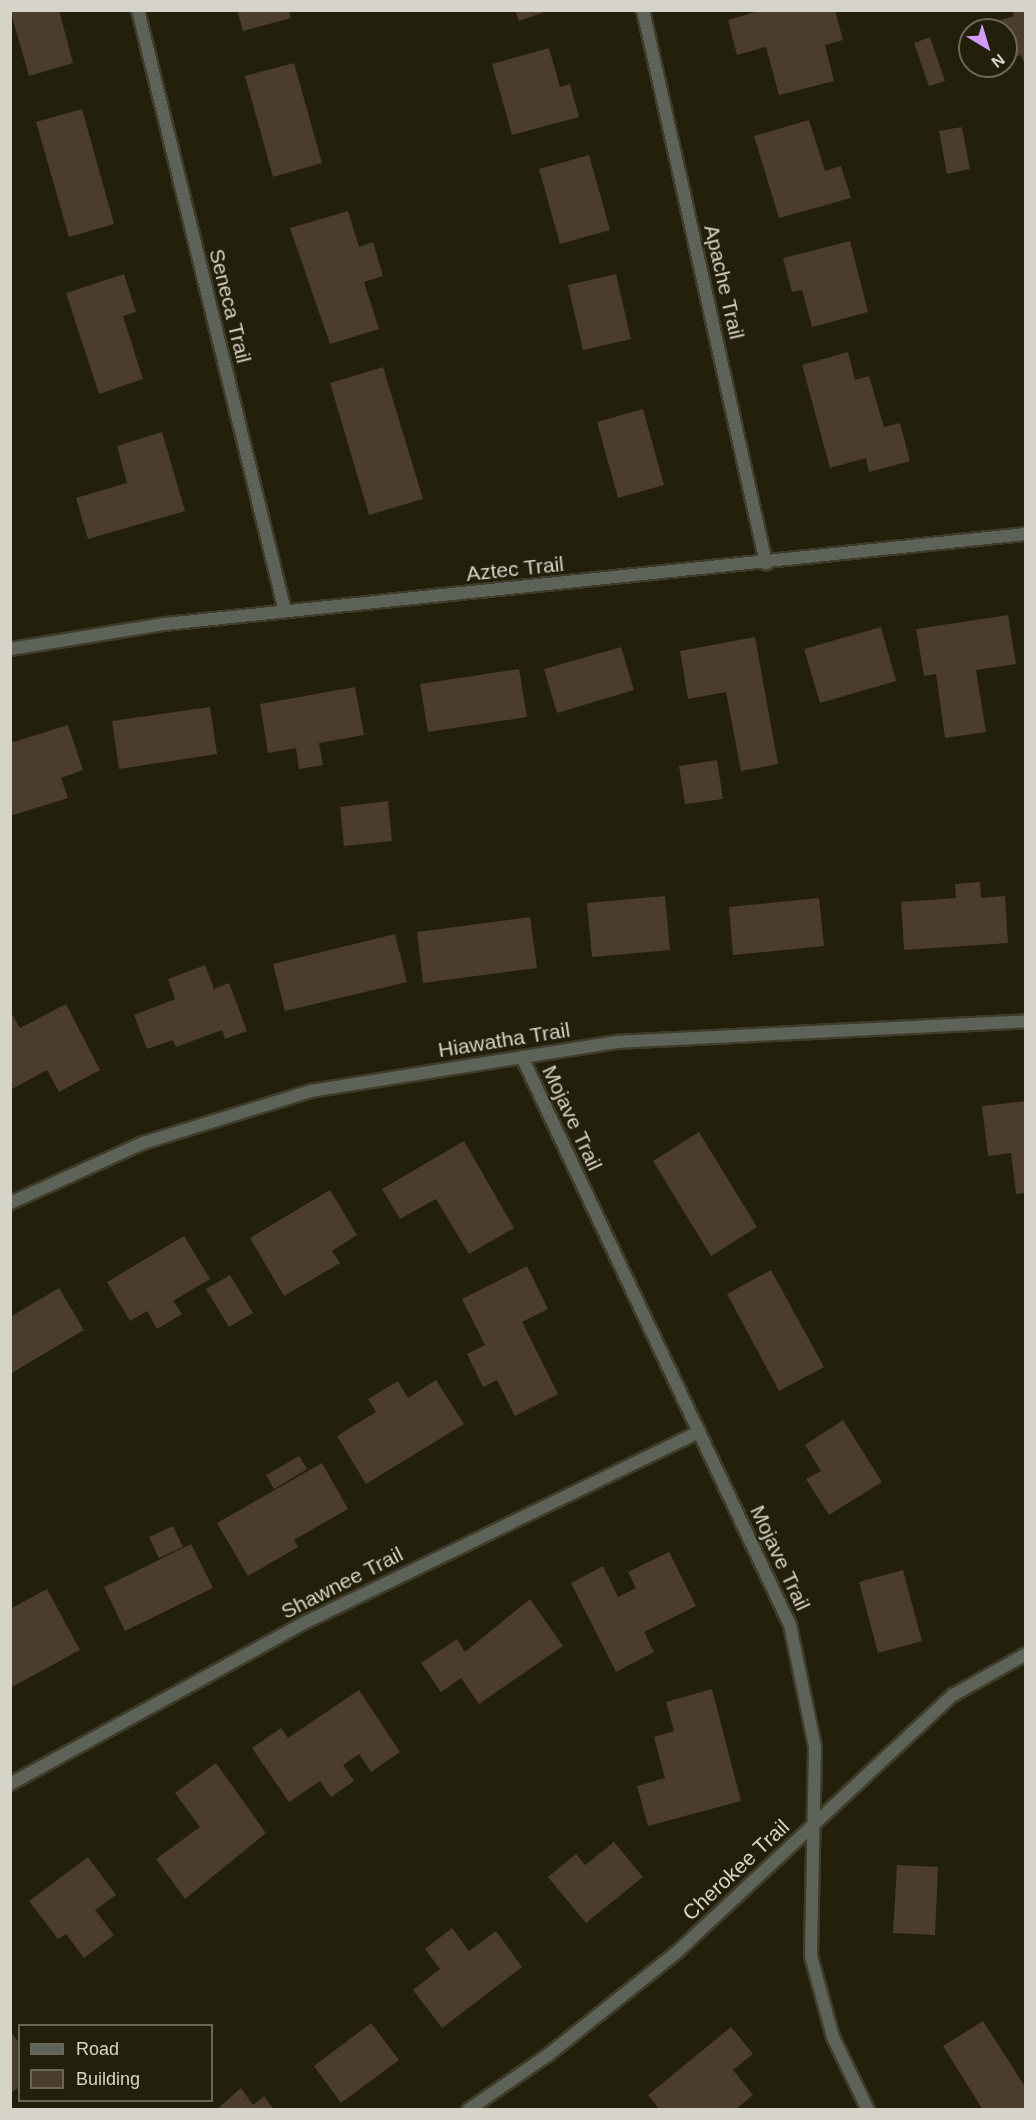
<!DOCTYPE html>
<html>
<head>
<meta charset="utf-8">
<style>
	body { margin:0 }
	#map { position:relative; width:1036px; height:2120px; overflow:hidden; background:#221f0b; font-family:Helvetica,sans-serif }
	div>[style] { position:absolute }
	.building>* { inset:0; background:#4b3c2b }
	.roads { filter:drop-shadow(2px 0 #3f3c29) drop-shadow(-2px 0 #3f3c29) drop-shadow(0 2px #3f3c29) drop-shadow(0 -2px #3f3c29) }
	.street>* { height:12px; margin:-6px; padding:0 6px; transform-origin:6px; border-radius:6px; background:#5e635a }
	span { translate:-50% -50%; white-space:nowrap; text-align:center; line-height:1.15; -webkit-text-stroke:4.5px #221f0b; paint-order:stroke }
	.street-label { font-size:21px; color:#d6d4c8 }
	.frame { position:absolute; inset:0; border:12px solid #d6d4c8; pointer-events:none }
	.legend { position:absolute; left:18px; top:2024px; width:195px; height:78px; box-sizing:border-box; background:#221f0b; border:2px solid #6a6757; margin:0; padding:8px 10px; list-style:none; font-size:18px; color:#d6d4c8 }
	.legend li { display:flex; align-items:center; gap:12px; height:30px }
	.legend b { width:30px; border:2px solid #6a6757 }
	.north { position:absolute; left:958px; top:18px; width:60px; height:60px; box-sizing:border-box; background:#221f0b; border:2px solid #6a6757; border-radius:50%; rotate:142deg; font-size:16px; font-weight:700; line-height:24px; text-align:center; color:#d6d4c8 }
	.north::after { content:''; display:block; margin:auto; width:21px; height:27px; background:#d59bfa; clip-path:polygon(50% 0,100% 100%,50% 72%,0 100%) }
</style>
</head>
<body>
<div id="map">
	<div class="building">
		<div style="clip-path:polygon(10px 10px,59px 10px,73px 63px,29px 76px)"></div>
		<div style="clip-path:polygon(237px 10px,289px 10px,291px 18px,243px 31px)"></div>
		<div style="clip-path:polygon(515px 10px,547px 10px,547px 11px,519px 21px)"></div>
		<div style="clip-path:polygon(762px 10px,835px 10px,843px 40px,825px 45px,834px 81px,779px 95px,766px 47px,737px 55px,728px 20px)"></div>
		<div style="clip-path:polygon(1012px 10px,1026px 10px,1026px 68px,1021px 55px,1006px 60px,1006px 30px,994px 30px,992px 23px,1014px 16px)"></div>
		<div style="clip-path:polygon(930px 37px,945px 81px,929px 86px,914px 43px)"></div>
		<div style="clip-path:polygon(549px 48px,560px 87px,570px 84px,579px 117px,512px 135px,492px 64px)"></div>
		<div style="clip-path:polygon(294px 63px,322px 163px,273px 177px,245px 76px)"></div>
		<div style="clip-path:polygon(82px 109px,114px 224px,69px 237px,36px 122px)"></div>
		<div style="clip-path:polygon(809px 120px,825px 171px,841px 166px,851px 198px,779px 218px,754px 136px)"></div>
		<div style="clip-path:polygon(962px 127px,970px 169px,947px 174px,939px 131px)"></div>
		<div style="clip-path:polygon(589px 155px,610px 230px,560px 244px,539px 169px)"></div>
		<div style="clip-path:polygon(348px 211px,359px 247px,373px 242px,383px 276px,364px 282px,379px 329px,330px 344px,290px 228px)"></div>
		<div style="clip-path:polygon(850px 241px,868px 312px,812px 327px,802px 290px,792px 292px,783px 258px)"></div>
		<div style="clip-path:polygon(124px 274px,136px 312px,123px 316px,143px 379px,99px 394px,66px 293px)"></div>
		<div style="clip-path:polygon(616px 274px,631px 339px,583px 350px,568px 285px)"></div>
		<div style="clip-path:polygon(848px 352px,855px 380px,869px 376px,884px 427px,900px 423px,910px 461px,869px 472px,866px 458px,830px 468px,802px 365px)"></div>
		<div style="clip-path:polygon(383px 367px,423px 499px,369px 515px,330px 383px)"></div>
		<div style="clip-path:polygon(643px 409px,664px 485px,618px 498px,597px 422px)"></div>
		<div style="clip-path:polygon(162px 432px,185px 511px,88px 539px,76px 498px,127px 483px,117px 446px)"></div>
		<div style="clip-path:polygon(1008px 615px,1016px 664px,976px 670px,986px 732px,945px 738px,936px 674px,924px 676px,916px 629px)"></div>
		<div style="clip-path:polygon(881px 627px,896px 681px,820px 703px,804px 649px)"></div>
		<div style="clip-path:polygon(755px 637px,778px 764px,741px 771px,726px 692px,688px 699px,680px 651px)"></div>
		<div style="clip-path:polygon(621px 647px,634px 690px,557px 713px,544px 669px)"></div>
		<div style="clip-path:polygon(519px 669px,527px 717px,428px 732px,420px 684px)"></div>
		<div style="clip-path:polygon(355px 687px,364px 735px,319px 743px,323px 765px,299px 769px,296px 748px,268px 753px,260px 704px)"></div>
		<div style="clip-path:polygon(210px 707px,217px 754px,119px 769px,112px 721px)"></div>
		<div style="clip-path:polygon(68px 725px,83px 770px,61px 778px,68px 798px,10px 816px,10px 743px)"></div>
		<div style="clip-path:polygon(717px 760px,723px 799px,685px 804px,679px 766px)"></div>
		<div style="clip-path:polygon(388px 801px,392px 841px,344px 846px,340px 807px)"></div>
		<div style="clip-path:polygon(980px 882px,981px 898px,1005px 896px,1008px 943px,904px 950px,901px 902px,956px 898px,955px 884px)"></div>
		<div style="clip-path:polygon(665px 896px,670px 950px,592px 957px,587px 903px)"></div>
		<div style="clip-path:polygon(819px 898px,824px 946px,733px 955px,729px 907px)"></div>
		<div style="clip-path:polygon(530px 917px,537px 968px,423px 983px,417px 932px)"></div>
		<div style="clip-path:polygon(395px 934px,407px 982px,285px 1011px,273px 964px)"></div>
		<div style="clip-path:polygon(205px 965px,214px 989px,229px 983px,247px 1031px,225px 1039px,222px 1030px,176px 1047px,173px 1040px,147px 1049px,134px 1015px,175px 999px,168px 979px)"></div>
		<div style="clip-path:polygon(66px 1004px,100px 1070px,59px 1092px,47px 1070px,10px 1090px,10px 1011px,20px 1028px)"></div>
		<div style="clip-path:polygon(1026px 1101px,1026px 1193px,1016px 1194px,1011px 1153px,988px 1156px,982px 1106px)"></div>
		<div style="clip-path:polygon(699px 1132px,757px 1227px,711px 1256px,653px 1161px)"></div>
		<div style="clip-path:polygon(464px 1141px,514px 1228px,469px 1254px,436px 1199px,400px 1219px,382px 1189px)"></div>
		<div style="clip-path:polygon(330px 1190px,357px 1235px,332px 1251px,340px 1263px,284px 1296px,250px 1238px)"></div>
		<div style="clip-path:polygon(184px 1236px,210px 1279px,173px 1301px,182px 1314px,157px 1329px,147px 1311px,130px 1321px,107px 1282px)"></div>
		<div style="clip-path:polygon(527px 1266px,548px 1309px,522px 1322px,558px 1394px,515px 1416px,497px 1380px,483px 1387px,467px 1354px,485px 1345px,462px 1299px)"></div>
		<div style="clip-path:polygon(771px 1270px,824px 1367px,779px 1391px,727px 1294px)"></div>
		<div style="clip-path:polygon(230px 1275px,253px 1313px,229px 1327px,206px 1289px)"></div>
		<div style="clip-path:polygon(59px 1288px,84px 1330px,10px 1374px,10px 1317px)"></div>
		<div style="clip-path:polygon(436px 1380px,464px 1424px,366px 1484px,337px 1436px,376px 1412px,368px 1399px,398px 1381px,408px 1398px)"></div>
		<div style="clip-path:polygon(843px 1420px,882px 1482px,829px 1515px,806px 1479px,821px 1471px,805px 1445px)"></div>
		<div style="clip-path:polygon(299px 1456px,307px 1469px,274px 1489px,266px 1475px)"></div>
		<div style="clip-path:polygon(322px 1463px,348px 1509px,294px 1540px,298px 1547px,248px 1576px,217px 1523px)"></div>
		<div style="clip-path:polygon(173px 1526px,183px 1547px,159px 1558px,149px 1537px)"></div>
		<div style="clip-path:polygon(191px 1544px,213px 1588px,125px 1631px,104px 1587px)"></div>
		<div style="clip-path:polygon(669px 1552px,696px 1606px,644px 1632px,654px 1652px,616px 1672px,571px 1583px,603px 1566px,618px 1597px,636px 1588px,628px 1572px)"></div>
		<div style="clip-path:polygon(903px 1570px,922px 1641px,878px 1653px,859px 1582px)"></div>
		<div style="clip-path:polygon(47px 1589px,80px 1650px,10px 1688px,10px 1609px)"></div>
		<div style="clip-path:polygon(530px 1599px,563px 1646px,479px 1704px,461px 1678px,441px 1692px,421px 1663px,457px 1639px,465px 1652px)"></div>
		<div style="clip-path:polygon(712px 1689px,741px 1801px,648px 1826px,637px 1786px,665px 1778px,654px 1737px,674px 1731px,666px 1702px)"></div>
		<div style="clip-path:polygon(359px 1690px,400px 1752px,371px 1772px,359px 1754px,343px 1765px,354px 1781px,331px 1797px,320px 1781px,289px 1802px,252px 1748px,281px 1728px,288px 1738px)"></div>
		<div style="clip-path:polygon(216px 1763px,266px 1833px,185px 1899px,156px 1859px,200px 1827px,175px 1793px)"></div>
		<div style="clip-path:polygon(614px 1842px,643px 1877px,586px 1923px,548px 1877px,576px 1854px,585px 1865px)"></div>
		<div style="clip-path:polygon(88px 1857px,116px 1895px,95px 1910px,114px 1935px,84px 1958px,66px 1934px,58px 1939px,29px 1901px)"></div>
		<div style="clip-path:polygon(897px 1865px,938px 1867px,935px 1935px,893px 1933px)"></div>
		<div style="clip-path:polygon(452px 1928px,469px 1951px,496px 1931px,522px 1967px,442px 2028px,413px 1990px,440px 1969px,425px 1949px)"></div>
		<div style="clip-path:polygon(983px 2021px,1026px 2088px,1026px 2110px,983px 2110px,943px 2046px)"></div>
		<div style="clip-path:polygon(371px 2023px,399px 2060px,341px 2103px,314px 2066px)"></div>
		<div style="clip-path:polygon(731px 2027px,753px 2054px,733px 2070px,753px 2095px,735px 2110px,660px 2110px,648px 2095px)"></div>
		<div style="clip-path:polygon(10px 2031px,20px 2044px,20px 2087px,10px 2093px)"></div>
		<div style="clip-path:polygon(241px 2088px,253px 2105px,264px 2096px,274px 2110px,216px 2110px)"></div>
	</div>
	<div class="roads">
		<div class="street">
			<div style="left:138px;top:10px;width:619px;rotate:76.26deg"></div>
			<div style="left:643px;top:10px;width:567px;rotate:77.46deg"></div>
			<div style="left:10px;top:649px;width:157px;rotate:-9.2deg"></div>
			<div style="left:165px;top:624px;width:866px;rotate:-5.97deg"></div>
			<div style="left:522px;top:1057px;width:628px;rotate:64.74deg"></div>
			<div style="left:790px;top:1625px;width:125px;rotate:78.4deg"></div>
			<div style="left:815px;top:1747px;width:209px;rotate:91.1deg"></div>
			<div style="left:811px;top:1956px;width:84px;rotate:74.8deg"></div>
			<div style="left:833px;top:2037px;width:81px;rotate:64.4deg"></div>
			<div style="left:10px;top:1203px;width:146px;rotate:-24.3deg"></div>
			<div style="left:143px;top:1143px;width:176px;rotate:-17.2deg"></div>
			<div style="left:311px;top:1091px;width:310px;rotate:-9.1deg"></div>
			<div style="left:617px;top:1042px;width:410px;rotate:-2.9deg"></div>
			<div style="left:10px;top:1784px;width:337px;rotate:-28.7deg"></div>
			<div style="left:306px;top:1622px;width:437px;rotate:-25.8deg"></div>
			<div style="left:468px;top:2110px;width:97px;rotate:-34.5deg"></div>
			<div style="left:548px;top:2055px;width:164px;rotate:-38.6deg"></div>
			<div style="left:676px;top:1953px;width:379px;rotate:-43deg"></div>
			<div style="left:953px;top:1695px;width:84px;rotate:-29.3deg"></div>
		</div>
	</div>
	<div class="street-label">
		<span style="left:724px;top:282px;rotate:77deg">Apache Trail</span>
		<span style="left:230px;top:306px;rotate:76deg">Seneca Trail</span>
		<span style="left:515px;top:569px;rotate:-6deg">Aztec Trail</span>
		<span style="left:504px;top:1040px;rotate:-9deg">Hiawatha Trail</span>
		<span style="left:572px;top:1118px;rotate:65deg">Mojave Trail</span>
		<span style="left:780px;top:1558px;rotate:65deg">Mojave Trail</span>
		<span style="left:342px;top:1583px;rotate:-27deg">Shawnee Trail</span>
		<span style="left:736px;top:1870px;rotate:-43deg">Cherokee Trail</span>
	</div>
	<div class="frame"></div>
	<ul class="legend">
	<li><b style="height:8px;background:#5e635a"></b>Road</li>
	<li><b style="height:16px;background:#4b3c2b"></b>Building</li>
	</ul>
	<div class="north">N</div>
</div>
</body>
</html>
